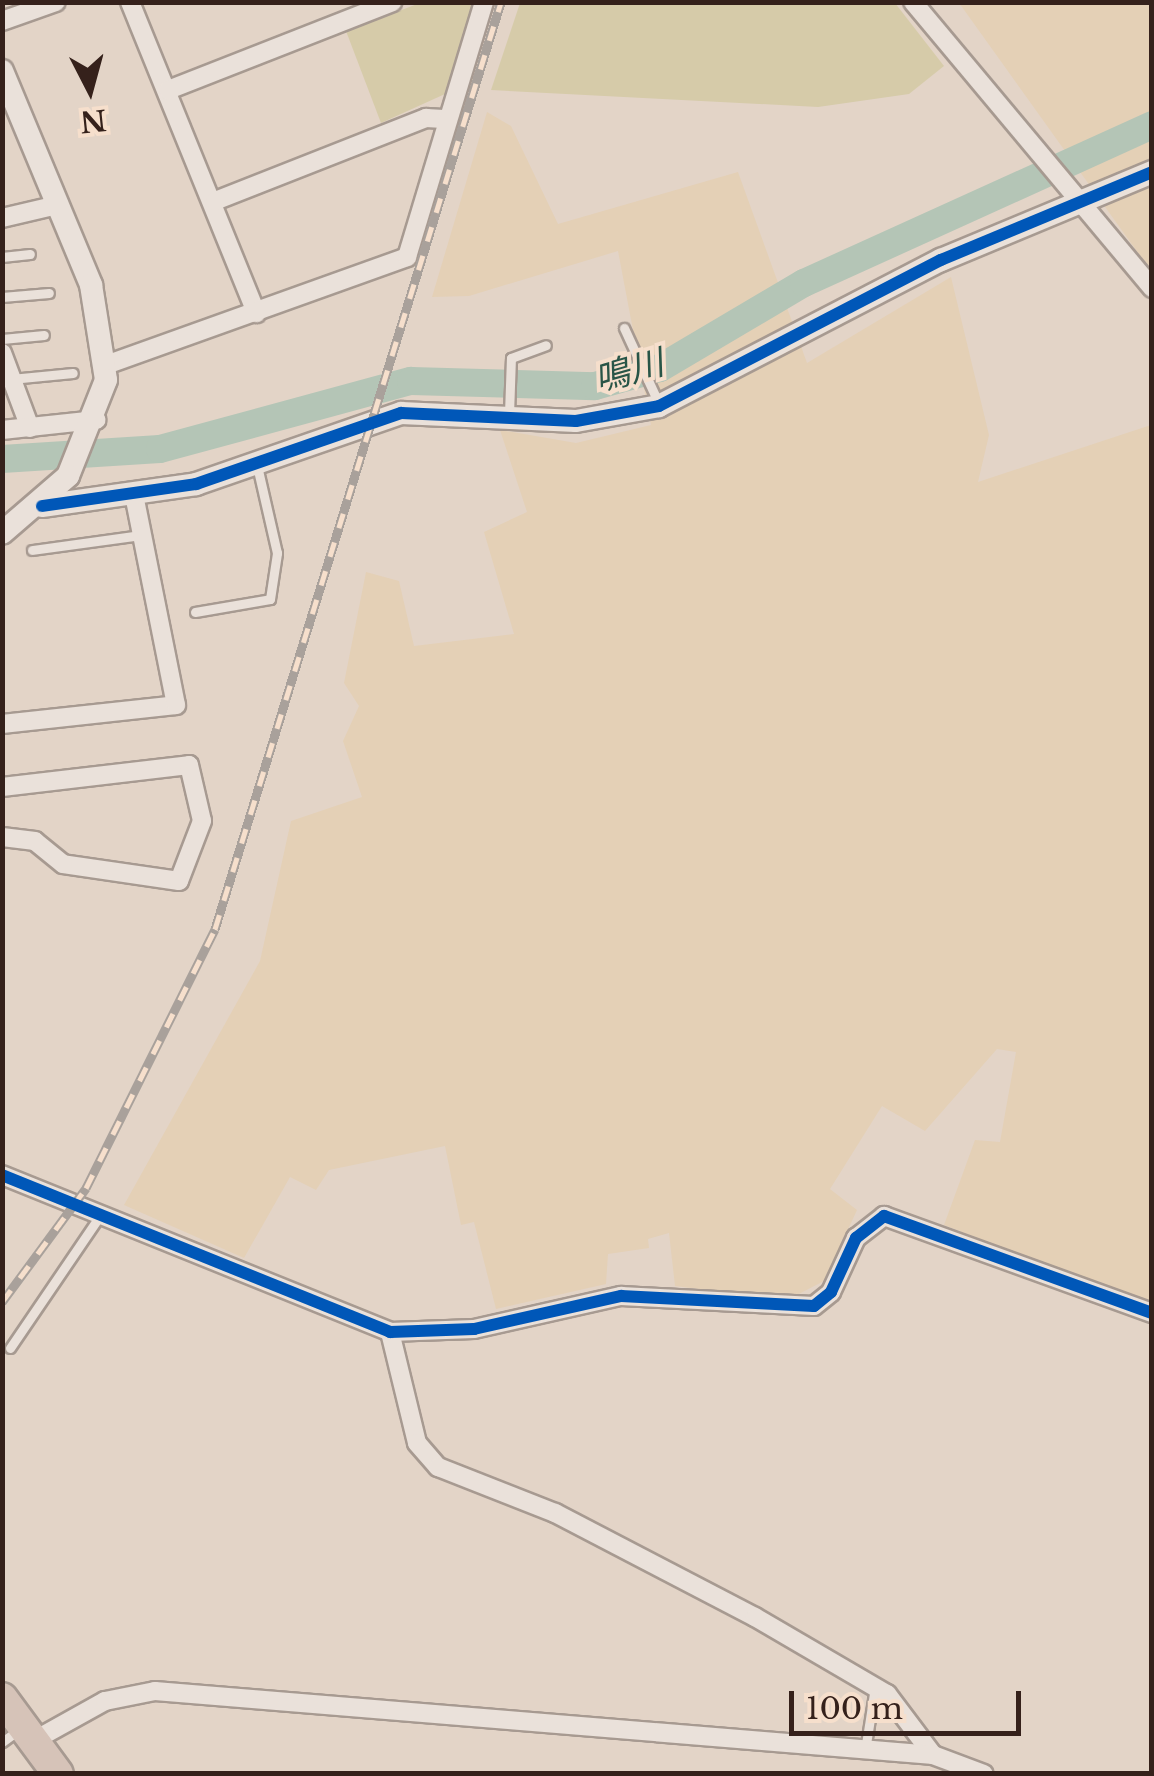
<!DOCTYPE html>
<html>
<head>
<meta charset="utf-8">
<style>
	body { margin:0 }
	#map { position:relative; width:1154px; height:1776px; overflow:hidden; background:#e3d4c7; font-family:"Libre Baskerville","Noto Sans JP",serif }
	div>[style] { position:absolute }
	.farmland>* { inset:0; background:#e4d0b6 }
	.green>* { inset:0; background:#d6cba9 }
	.river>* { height:28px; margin:-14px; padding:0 14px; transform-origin:14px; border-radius:14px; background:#b4c5b6 }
	.roads { filter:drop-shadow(2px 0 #a79a91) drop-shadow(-2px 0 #a79a91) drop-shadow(0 2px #a79a91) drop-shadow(0 -2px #a79a91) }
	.lane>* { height:9px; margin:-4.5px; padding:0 4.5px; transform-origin:4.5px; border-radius:4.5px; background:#eae1da }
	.street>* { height:18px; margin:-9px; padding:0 9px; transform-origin:9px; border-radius:9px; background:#eae1da }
	.secondary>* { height:22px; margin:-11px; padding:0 11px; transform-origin:11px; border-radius:11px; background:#eae1da }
	.highway>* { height:30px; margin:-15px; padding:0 15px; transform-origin:15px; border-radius:15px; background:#d6c3b8 }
	.rail>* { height:9px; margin-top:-4.5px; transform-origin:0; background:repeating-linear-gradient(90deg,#f6dfcc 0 15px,#a9a19b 0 30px); box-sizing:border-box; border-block:2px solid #a9a19b }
	.cycleway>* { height:12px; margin:-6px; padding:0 6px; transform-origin:6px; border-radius:6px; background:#0057b8 }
	span { translate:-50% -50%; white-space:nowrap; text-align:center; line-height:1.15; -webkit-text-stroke:8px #f6dfcc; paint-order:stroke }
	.water-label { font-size:35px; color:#295547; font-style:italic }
	.frame { position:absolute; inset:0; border:5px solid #35211b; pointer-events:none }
	.north { position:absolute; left:40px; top:40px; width:100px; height:100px; -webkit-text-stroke:8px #f6dfcc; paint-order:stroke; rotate:174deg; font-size:28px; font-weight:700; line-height:40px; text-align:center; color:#35211b }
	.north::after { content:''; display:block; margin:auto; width:35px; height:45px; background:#35211b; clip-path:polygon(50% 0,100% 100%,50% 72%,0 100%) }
	.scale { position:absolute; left:789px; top:1691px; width:232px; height:45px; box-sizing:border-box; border:5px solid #35211b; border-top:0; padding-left:12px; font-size:30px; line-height:35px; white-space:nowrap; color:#35211b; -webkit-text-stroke:8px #f6dfcc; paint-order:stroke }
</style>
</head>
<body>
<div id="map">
	<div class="farmland">
		<div style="clip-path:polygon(958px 3px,1151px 3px,1151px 271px,962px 7px)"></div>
		<div style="clip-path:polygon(487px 112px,511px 126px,558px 224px,738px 172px,807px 363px,951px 277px,989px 435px,978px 482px,1151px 425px,1151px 1306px,944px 1225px,975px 1140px,1000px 1142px,1016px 1052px,997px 1049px,925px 1131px,882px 1106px,830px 1189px,857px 1210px,824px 1281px,787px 1300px,675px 1286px,669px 1233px,648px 1239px,649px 1248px,608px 1254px,606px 1284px,496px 1309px,474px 1222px,461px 1225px,445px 1146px,329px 1170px,316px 1190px,290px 1177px,244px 1258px,124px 1205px,260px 961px,291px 821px,362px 797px,343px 741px,359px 706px,344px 683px,366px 572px,399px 581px,414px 646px,514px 634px,484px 532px,527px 512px,500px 430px,576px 443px,651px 425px,618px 251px,469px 296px,432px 297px)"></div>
	</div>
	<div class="green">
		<div style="clip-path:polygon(420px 3px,475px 3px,445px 94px,381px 123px,346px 31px)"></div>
		<div style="clip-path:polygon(520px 3px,895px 3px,944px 66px,909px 94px,818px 107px,491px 90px)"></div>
	</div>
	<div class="river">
		<div style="left:2px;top:459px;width:158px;rotate:-3.6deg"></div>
		<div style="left:160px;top:449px;width:260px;rotate:-15.2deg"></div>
		<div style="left:411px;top:381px;width:184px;rotate:1.6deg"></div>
		<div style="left:595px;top:386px;width:67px;rotate:-15.5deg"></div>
		<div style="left:660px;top:368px;width:167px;rotate:-30.6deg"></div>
		<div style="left:804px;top:283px;width:382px;rotate:-24.4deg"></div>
	</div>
	<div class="roads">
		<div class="lane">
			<div style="left:2px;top:257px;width:28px;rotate:-6deg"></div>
			<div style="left:2px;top:297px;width:47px;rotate:-4.9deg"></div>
			<div style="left:624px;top:328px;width:81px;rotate:65.3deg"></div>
			<div style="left:2px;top:339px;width:42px;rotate:-5.4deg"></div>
			<div style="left:11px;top:379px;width:62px;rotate:-5.5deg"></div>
			<div style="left:509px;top:414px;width:56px;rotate:-88deg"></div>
			<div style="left:511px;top:358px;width:37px;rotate:-20deg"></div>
			<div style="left:32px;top:550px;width:111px;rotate:-7.8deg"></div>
			<div style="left:195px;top:612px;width:76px;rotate:-9.8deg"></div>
			<div style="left:270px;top:599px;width:47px;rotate:-81.3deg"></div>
			<div style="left:277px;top:553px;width:89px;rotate:-102.9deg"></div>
			<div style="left:10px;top:1348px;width:162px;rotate:-55.8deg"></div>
			<div style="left:2px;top:1742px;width:24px;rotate:-36deg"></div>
			<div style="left:866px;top:1744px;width:58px;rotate:-81deg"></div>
		</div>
		<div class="street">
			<div style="left:130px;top:2px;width:336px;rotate:67.9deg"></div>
			<div style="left:913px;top:2px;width:373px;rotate:50.1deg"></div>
			<div style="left:2px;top:21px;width:57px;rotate:-19.4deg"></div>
			<div style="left:168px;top:90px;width:241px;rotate:-21.4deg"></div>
			<div style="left:215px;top:201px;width:227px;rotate:-21.5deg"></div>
			<div style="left:426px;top:118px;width:22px;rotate:3deg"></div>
			<div style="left:2px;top:218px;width:57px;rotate:-13.1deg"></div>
			<div style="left:2px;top:353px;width:80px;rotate:69.5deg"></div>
			<div style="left:106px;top:365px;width:320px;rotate:-19.7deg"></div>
			<div style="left:407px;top:257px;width:266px;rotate:-73.2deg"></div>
			<div style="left:2px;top:430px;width:95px;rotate:-6.1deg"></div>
			<div style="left:2px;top:724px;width:175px;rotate:-6.2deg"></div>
			<div style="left:176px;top:705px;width:215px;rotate:-101.3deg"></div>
			<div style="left:2px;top:787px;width:188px;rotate:-6.7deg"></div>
			<div style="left:189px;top:765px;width:57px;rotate:76.9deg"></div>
			<div style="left:202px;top:821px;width:64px;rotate:111deg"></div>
			<div style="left:179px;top:881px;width:117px;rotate:-171.7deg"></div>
			<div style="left:63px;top:864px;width:36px;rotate:-141deg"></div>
			<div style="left:35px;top:841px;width:33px;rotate:-173deg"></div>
			<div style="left:2px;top:1175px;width:419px;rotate:22deg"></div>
			<div style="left:390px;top:1332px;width:84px;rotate:-2deg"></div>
			<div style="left:474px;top:1329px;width:151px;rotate:-12.7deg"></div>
			<div style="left:621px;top:1296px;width:193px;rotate:3deg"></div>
			<div style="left:814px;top:1306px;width:22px;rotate:-39deg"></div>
			<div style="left:831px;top:1292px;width:60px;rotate:-65.2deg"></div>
			<div style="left:856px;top:1238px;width:36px;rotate:-38deg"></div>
			<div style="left:884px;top:1216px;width:285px;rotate:19.9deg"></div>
			<div style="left:390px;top:1332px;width:114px;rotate:76.3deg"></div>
			<div style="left:417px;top:1443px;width:32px;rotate:49deg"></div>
			<div style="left:438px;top:1467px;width:126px;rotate:21.5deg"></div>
			<div style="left:555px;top:1513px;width:225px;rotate:27.5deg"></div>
			<div style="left:755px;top:1617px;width:153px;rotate:30.3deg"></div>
			<div style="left:887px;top:1694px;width:76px;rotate:53deg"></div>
			<div style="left:933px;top:1755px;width:54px;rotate:20.4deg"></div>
			<div style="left:33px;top:1741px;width:82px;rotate:-29.1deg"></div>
			<div style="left:105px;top:1701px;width:51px;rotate:-11.3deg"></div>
			<div style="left:155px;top:1691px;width:781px;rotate:4.7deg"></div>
		</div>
		<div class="secondary">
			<div style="left:2px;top:71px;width:232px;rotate:67.4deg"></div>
			<div style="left:91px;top:285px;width:96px;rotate:81deg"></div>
			<div style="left:106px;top:380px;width:103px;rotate:111.6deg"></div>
			<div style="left:68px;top:476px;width:87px;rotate:139.2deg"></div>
			<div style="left:42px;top:506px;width:156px;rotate:-8.1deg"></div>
			<div style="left:196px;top:484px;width:217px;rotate:-19.1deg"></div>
			<div style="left:401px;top:413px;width:175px;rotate:2.6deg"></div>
			<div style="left:576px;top:421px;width:84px;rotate:-10.2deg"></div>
			<div style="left:659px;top:406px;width:318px;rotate:-27.4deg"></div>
			<div style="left:941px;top:260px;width:229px;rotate:-22.6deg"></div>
		</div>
		<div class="highway">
			<div style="left:2px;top:1698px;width:94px;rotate:53.6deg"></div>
		</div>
	</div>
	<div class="rail">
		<div style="left:2px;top:1302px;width:142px;rotate:-53.6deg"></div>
		<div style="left:86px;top:1188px;width:289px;rotate:-63.5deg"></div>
		<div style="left:215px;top:929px;width:970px;rotate:-72.85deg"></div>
	</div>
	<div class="cycleway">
		<div style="left:42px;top:506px;width:156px;rotate:-8.1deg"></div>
		<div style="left:196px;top:484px;width:217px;rotate:-19.1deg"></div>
		<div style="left:401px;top:413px;width:175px;rotate:2.6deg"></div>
		<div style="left:576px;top:421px;width:84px;rotate:-10.2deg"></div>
		<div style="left:659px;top:406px;width:318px;rotate:-27.4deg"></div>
		<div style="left:941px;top:260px;width:229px;rotate:-22.6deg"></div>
		<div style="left:2px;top:1175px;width:419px;rotate:22deg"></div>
		<div style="left:390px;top:1332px;width:84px;rotate:-2deg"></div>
		<div style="left:474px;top:1329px;width:151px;rotate:-12.7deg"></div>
		<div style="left:621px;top:1296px;width:193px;rotate:3deg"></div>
		<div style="left:814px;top:1306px;width:22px;rotate:-39deg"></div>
		<div style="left:831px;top:1292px;width:60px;rotate:-65.2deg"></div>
		<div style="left:856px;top:1238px;width:36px;rotate:-38deg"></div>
		<div style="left:884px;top:1216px;width:285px;rotate:19.9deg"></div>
	</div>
	<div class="water-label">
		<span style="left:629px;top:371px;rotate:-16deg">鳴川</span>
	</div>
	<div class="frame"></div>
	<div class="north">N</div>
	<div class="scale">100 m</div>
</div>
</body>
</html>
